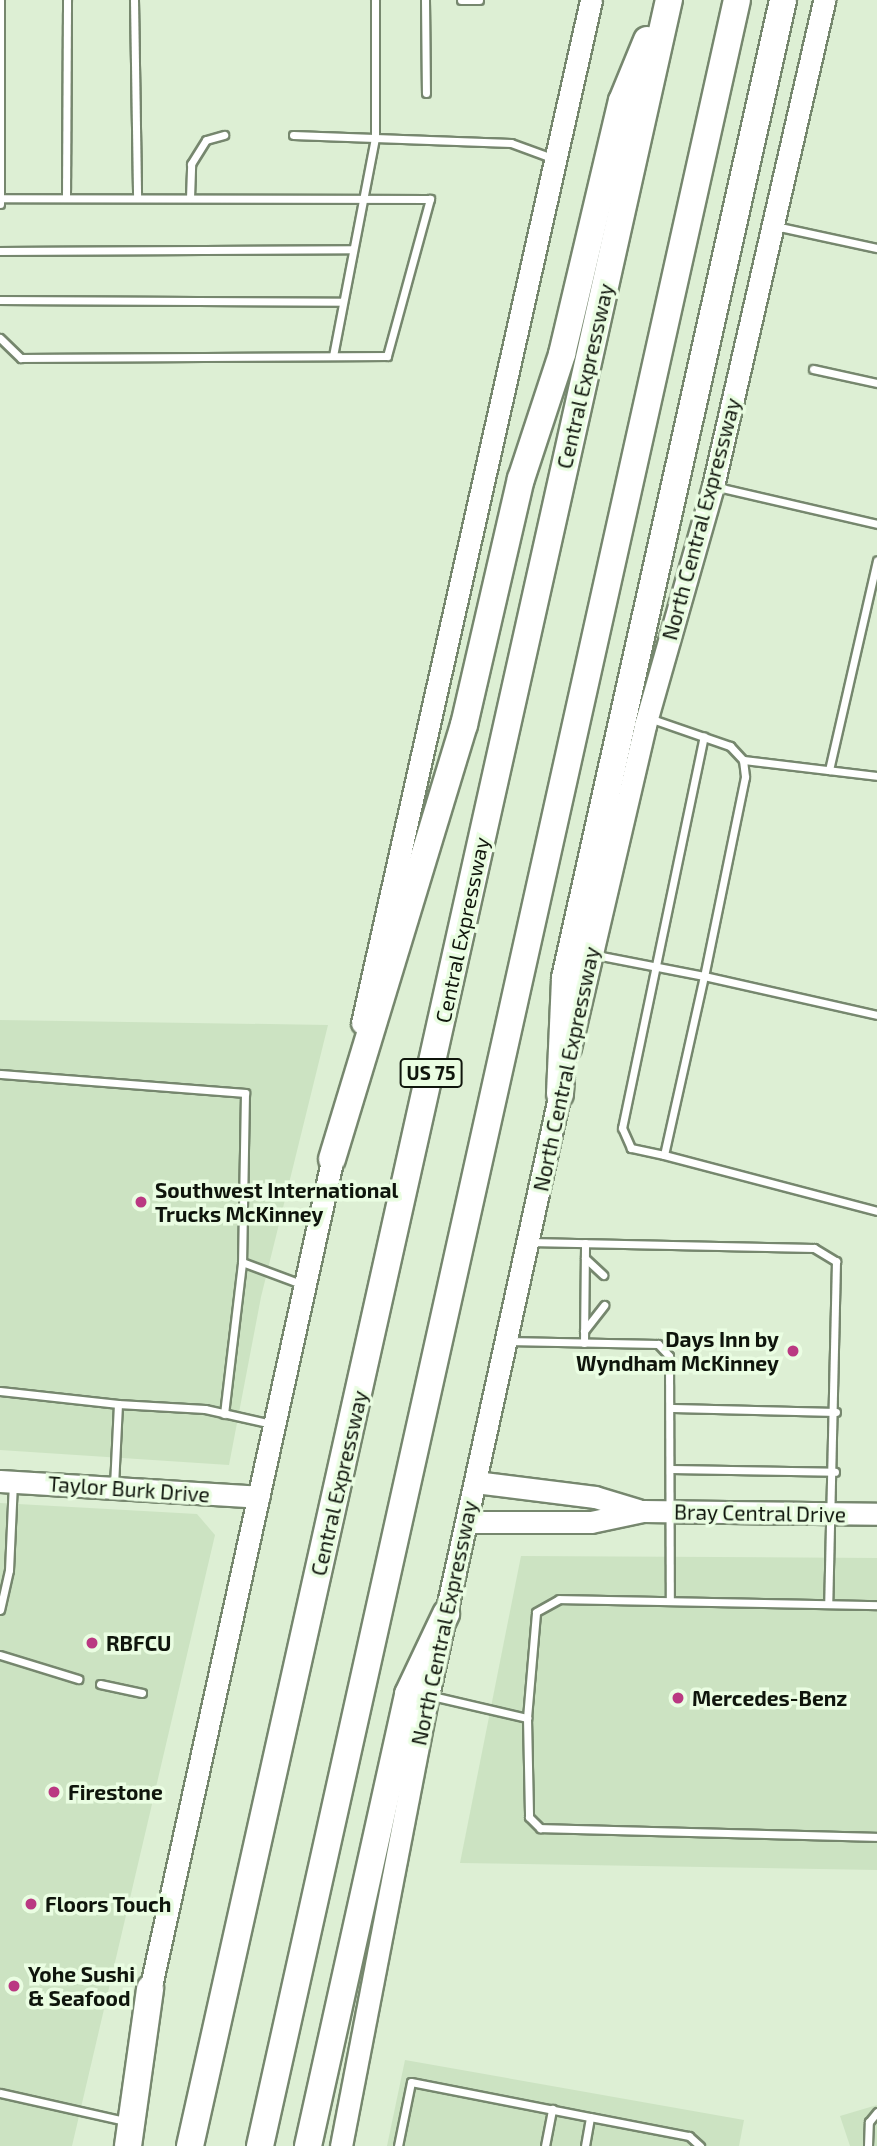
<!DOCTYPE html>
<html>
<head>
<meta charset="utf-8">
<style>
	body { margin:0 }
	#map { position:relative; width:877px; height:2146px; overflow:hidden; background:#ddefd4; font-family:"Exo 2",sans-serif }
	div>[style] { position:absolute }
	.built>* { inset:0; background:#cce3c2 }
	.roads { filter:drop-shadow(2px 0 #76876e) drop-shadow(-2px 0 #76876e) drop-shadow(0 2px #76876e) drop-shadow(0 -2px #76876e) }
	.lane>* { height:7px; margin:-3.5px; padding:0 3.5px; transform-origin:3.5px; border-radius:3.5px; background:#fff }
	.secondary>* { height:21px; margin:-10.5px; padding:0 10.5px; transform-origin:10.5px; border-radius:10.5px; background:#fff }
	.highway>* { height:26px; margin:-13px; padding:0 13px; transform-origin:13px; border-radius:13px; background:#fff }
	.dots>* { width:19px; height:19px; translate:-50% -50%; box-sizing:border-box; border:4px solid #eafde2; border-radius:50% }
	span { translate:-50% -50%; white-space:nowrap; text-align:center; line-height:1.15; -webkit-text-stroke:7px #eafde2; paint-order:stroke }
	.shield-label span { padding:2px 5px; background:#eafde2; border:2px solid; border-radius:5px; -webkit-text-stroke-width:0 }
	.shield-label { font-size:19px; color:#0f150c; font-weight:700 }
	.street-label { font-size:21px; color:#0f150c }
	.poi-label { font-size:21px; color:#0f150c; font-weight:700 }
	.left { translate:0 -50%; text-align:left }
	.right { translate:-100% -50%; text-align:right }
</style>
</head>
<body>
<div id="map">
	<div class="built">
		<div style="clip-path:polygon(0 1020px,328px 1025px,261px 1297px,229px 1465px,0 1450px)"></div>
		<div style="clip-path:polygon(0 1503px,197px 1514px,215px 1535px,72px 2146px,0 2146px)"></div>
		<div style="clip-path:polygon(521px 1556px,877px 1558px,877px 1870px,460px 1863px)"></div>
		<div style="clip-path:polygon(405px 2060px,744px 2120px,739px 2146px,387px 2146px)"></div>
		<div style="clip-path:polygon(877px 2105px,877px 2146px,850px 2146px,840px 2116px)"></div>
	</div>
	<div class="roads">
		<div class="lane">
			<div style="left:134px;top:0;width:198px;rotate:89.1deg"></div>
			<div style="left:425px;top:0;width:93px;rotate:89.4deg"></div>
			<div style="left:461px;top:0;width:18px"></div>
			<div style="left:293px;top:135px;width:218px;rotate:2.1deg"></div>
			<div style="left:511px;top:143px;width:44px;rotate:20.1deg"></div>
			<div style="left:66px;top:198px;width:198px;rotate:-89.7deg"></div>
			<div style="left:190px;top:198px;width:34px;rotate:-88deg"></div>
			<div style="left:191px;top:164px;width:28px;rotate:-58deg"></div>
			<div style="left:206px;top:140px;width:19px;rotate:-16deg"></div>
			<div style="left:0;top:204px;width:204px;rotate:-90deg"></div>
			<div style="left:775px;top:226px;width:104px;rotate:12.2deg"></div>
			<div style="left:0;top:251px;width:353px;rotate:-0.3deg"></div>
			<div style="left:0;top:300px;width:343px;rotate:0.3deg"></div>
			<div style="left:0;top:338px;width:29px;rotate:44deg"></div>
			<div style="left:21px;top:358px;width:366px;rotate:-0.3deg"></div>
			<div style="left:387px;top:356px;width:163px;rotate:-74.7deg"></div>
			<div style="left:430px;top:199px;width:430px;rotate:-179.9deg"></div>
			<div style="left:333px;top:356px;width:222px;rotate:-79.1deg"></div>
			<div style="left:375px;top:138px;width:138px;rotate:-90deg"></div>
			<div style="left:813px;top:369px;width:66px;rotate:12.3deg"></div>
			<div style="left:717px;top:487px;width:164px;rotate:13deg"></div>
			<div style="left:649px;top:718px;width:86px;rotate:19.1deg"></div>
			<div style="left:730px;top:746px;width:19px;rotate:47deg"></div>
			<div style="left:743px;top:760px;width:17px;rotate:83deg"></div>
			<div style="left:745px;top:777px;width:203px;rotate:101.6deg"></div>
			<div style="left:704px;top:976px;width:177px;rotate:12.7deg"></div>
			<div style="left:743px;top:760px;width:135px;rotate:6.8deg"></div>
			<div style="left:829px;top:770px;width:215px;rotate:-77.1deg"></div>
			<div style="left:596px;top:955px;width:110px;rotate:11deg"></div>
			<div style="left:704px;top:976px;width:183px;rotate:102.6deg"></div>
			<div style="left:664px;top:1155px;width:220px;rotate:14.7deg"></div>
			<div style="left:0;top:1074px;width:246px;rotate:4.4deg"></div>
			<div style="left:245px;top:1093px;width:169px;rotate:91deg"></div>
			<div style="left:242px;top:1262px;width:63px;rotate:20.4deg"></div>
			<div style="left:664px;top:1155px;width:34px;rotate:-168deg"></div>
			<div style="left:631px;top:1148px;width:22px;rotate:-114deg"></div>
			<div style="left:622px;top:1128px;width:400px;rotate:-78.2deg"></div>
			<div style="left:529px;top:1242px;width:285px;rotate:1.2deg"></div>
			<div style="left:814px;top:1248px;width:26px;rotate:31deg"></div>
			<div style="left:836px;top:1261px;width:342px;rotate:91.3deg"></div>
			<div style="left:585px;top:1258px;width:25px;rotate:43deg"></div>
			<div style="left:584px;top:1331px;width:33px;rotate:-52deg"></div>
			<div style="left:507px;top:1341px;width:151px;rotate:1.1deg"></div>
			<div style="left:658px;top:1344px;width:16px;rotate:47deg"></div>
			<div style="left:669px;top:1356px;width:244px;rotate:89.8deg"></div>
			<div style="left:584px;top:1343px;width:100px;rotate:-89.4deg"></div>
			<div style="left:0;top:1391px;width:119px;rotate:6.3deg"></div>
			<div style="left:118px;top:1404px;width:83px;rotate:92.8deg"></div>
			<div style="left:118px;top:1404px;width:87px;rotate:3.3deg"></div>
			<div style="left:205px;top:1409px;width:69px;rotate:12.6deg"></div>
			<div style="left:673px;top:1408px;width:163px;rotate:1.4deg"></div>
			<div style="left:224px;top:1414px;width:153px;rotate:-83.2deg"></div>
			<div style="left:671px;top:1469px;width:164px;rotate:1deg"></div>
			<div style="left:0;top:1610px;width:41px;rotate:-77.3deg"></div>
			<div style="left:9px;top:1570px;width:87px;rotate:-87.4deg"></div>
			<div style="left:0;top:1655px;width:82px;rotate:17.1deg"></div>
			<div style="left:100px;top:1684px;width:43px;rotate:12.1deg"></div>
			<div style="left:432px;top:1696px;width:98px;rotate:13deg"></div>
			<div style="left:527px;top:1718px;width:106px;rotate:-85.1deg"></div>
			<div style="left:536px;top:1612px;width:26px;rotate:-29deg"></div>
			<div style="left:559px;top:1599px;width:318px;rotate:1.1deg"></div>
			<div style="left:527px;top:1718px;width:99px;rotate:88.8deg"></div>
			<div style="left:529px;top:1817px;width:16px;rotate:45deg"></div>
			<div style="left:540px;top:1828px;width:337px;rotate:1.5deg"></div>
			<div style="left:0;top:2093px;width:124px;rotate:12.6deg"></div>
			<div style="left:398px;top:2146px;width:65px;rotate:-78.5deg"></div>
			<div style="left:411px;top:2082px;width:182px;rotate:11.1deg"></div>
			<div style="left:545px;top:2146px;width:38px;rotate:-79deg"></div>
			<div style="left:585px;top:2146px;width:29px;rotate:-80deg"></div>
			<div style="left:590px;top:2117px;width:101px;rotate:10.9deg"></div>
			<div style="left:689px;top:2136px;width:15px;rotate:42deg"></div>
			<div style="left:868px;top:2146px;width:24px;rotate:-88deg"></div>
			<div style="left:869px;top:2122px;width:13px;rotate:-51deg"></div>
		</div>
		<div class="secondary">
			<div style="left:362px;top:1023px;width:1048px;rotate:-77.38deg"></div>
			<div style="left:570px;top:1048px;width:332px;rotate:-76.9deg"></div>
			<div style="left:645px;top:725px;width:248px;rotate:-74.1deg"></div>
			<div style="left:713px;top:486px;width:499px;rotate:-77.1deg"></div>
			<div style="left:0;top:1481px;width:259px;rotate:3.5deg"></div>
			<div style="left:475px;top:1482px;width:121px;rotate:7.1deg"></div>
			<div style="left:595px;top:1497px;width:45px;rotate:16.8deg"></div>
			<div style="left:466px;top:1522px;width:125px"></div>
			<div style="left:591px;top:1522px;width:53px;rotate:-11.9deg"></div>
			<div style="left:643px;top:1511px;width:234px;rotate:0.7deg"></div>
			<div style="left:147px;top:2004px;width:881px;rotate:-77.62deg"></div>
			<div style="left:341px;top:2146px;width:459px;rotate:-79.1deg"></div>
			<div style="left:428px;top:1695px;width:631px;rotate:-77.64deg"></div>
		</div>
		<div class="highway">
			<div style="left:560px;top:1094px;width:116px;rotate:-87.5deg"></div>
			<div style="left:565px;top:978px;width:1002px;rotate:-77.43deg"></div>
			<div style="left:332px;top:1159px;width:454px;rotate:-73.1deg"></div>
			<div style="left:464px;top:725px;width:253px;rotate:-77deg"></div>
			<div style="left:521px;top:479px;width:132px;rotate:-71.8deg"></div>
			<div style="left:562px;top:354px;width:260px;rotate:-76.7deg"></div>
			<div style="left:622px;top:101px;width:66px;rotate:-67.7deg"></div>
			<div style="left:128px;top:2146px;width:159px;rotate:-82deg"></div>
			<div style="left:190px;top:2146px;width:2199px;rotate:-77.42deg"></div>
			<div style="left:260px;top:2146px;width:2198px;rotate:-77.47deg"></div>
			<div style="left:308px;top:2146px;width:463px;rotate:-77.5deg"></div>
			<div style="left:408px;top:1694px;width:89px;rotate:-64.6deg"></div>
		</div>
	</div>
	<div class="dots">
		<div style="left:141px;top:1202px;background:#ba3982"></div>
		<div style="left:793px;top:1351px;background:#ba3982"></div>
		<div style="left:92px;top:1643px;background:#ba3982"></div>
		<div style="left:678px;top:1698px;background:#ba3982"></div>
		<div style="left:54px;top:1792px;background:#ba3982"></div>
		<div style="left:31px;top:1904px;background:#ba3982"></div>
		<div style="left:14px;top:1986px;background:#ba3982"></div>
	</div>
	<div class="shield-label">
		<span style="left:431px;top:1073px">US 75</span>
	</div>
	<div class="street-label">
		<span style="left:585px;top:376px;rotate:-77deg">Central Expressway</span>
		<span style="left:701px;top:519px;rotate:-75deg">North Central Expressway</span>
		<span style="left:462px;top:930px;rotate:-78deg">Central Expressway</span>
		<span style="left:566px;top:1069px;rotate:-78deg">North Central Expressway</span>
		<span style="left:339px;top:1483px;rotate:-77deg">Central Expressway</span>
		<span style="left:129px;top:1489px;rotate:4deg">Taylor Burk Drive</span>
		<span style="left:760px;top:1513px;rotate:1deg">Bray Central Drive</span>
		<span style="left:444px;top:1623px;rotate:-78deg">North Central Expressway</span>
	</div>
	<div class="poi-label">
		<span class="left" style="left:155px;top:1202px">Southwest International<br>Trucks McKinney</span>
		<span class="right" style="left:779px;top:1351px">Days Inn by<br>Wyndham McKinney</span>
		<span class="left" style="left:106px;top:1643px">RBFCU</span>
		<span class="left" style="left:692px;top:1698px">Mercedes-Benz</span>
		<span class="left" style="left:68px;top:1792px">Firestone</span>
		<span class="left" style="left:45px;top:1904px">Floors Touch</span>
		<span class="left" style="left:28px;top:1986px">Yohe Sushi<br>&amp; Seafood</span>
	</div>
</div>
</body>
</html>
